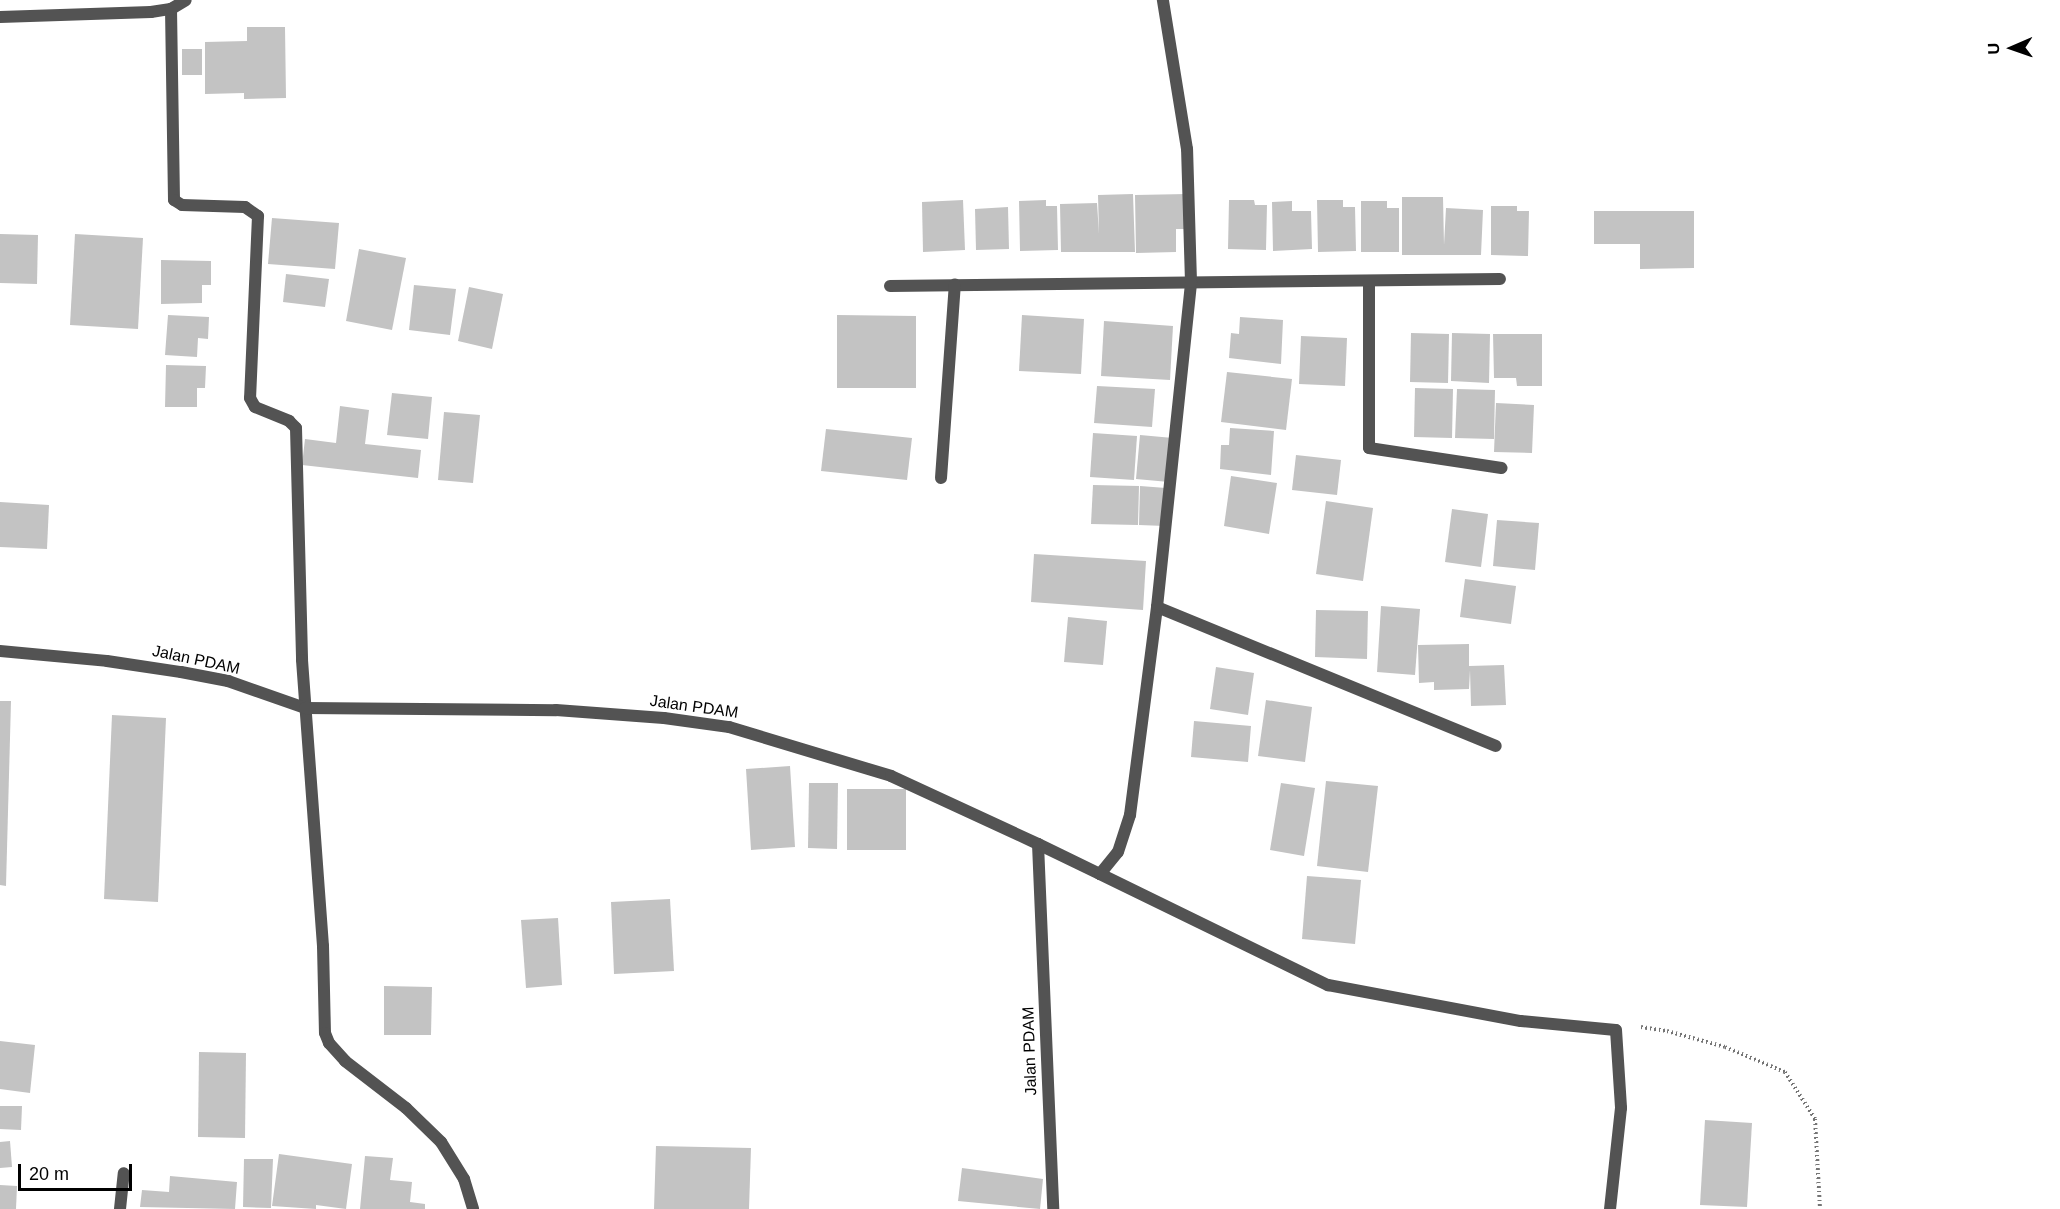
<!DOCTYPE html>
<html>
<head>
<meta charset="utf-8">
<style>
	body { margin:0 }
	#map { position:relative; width:2060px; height:1209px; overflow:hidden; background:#fff; font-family:Arial,sans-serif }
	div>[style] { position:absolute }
	.building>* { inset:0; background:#c3c3c3 }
	.path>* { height:4px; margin-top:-2px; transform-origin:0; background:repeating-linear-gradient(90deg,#757575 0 1.5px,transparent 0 4.5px) }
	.minor>* { height:12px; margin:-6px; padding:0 6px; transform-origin:6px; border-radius:6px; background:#535353 }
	span { translate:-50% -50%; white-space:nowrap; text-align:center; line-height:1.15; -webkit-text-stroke:5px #fff; paint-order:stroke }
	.street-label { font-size:16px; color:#000 }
	.north { position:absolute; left:1982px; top:18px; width:60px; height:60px; -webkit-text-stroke:4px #fff; paint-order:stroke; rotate:268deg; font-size:16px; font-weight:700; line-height:24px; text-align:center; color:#000 }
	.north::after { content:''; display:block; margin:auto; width:21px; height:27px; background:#000; clip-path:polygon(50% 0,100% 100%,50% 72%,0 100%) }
	.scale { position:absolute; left:18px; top:1164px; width:114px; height:27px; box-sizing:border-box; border:3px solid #000; border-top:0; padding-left:8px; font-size:18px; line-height:21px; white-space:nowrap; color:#000; -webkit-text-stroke:4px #fff; paint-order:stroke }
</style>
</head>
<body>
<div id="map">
	<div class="building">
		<div style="clip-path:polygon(247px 27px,285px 27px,286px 98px,244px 99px,244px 93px,205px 94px,205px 42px,247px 41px)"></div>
		<div style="clip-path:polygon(182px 49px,202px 49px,202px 75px,182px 75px)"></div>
		<div style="clip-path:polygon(1133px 194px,1135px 252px,1061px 252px,1060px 204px,1097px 203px,1099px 234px,1098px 195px)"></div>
		<div style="clip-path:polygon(1187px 194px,1188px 229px,1176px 229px,1176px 252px,1136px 253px,1135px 195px)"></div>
		<div style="clip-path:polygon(1402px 197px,1443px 197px,1444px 245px,1446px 208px,1483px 210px,1481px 255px,1402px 255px)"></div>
		<div style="clip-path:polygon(963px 200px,965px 250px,923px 252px,922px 202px)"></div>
		<div style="clip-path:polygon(1046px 200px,1046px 206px,1057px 206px,1058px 250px,1020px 251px,1019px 201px)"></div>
		<div style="clip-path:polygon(1229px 200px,1254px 200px,1255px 205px,1267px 205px,1266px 250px,1228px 249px)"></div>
		<div style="clip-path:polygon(1317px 200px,1343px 200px,1343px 207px,1355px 207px,1356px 251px,1318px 252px)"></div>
		<div style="clip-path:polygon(1292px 201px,1292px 211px,1311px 211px,1312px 249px,1273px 251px,1272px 202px)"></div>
		<div style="clip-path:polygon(1361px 201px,1387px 201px,1387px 208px,1399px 208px,1399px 252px,1361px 252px)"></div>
		<div style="clip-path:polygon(1491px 206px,1517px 206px,1517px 211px,1529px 211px,1528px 256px,1491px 255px)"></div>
		<div style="clip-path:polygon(1008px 207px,1009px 249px,976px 250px,975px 209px)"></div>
		<div style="clip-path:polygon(1594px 211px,1694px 211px,1694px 268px,1640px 269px,1640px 244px,1594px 244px)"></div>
		<div style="clip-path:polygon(272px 218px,339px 223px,335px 269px,268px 264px)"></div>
		<div style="clip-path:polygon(0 234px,38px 235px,37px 284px,0 283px)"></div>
		<div style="clip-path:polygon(75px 234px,143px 238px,138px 329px,70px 325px)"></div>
		<div style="clip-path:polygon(359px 249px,406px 258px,392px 330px,346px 321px)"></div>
		<div style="clip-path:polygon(161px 260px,211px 261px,211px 285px,202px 285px,202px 303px,161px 304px)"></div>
		<div style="clip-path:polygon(286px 274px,329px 279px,325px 307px,283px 302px)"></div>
		<div style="clip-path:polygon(414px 285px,456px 289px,450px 335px,409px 330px)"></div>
		<div style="clip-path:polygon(469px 287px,503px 294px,492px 349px,458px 341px)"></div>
		<div style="clip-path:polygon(168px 315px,209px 317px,208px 339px,198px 338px,197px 357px,165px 355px)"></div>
		<div style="clip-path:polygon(837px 315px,916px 316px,916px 388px,837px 388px)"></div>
		<div style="clip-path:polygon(1022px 315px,1084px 319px,1081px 374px,1019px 371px)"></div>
		<div style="clip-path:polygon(1240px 317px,1283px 320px,1281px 364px,1229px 358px,1231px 333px,1239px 334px)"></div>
		<div style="clip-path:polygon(1104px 321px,1173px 326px,1170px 380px,1101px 376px)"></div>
		<div style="clip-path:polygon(1411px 333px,1449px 334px,1448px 383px,1410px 382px)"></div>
		<div style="clip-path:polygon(1452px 333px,1490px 334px,1489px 383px,1451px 381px)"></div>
		<div style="clip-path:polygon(1493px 334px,1542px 334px,1542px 386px,1517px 386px,1516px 378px,1494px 378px)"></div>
		<div style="clip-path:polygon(1301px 336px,1347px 338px,1345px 386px,1299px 384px)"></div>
		<div style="clip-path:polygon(166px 365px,206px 366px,205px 388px,197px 388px,197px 407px,165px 407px)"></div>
		<div style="clip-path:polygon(1227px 372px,1292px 379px,1286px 430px,1221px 422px)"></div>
		<div style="clip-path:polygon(1097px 386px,1155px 389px,1152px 427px,1094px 423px)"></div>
		<div style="clip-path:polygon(1415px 388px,1453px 389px,1452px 438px,1414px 437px)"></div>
		<div style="clip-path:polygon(1457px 389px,1495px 390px,1494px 439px,1455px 438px)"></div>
		<div style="clip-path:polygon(392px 393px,432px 397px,428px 439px,387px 435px)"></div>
		<div style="clip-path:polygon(1496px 403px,1534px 405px,1532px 453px,1494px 452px)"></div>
		<div style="clip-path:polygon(340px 406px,369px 410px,365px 444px,421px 450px,418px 478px,302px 465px,305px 439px,336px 443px)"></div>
		<div style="clip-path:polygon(444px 412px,480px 415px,473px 483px,438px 480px)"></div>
		<div style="clip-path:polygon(1230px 428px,1274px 431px,1271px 475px,1220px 469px,1221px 445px,1229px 445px)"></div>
		<div style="clip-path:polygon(826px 429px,912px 438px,907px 480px,821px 471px)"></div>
		<div style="clip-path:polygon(1093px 433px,1137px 436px,1134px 480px,1090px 477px)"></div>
		<div style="clip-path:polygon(1140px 435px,1173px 438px,1169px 482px,1136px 479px)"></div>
		<div style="clip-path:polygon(1296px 455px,1341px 460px,1337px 495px,1292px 490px)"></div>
		<div style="clip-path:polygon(1231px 476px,1277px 483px,1269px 534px,1224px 526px)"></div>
		<div style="clip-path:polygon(1093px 485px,1139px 486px,1138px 525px,1091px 524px)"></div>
		<div style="clip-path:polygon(1140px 486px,1166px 488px,1165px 526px,1139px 525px)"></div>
		<div style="clip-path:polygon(1326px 501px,1373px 508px,1363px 581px,1316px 574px)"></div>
		<div style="clip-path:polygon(0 502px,49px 505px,47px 549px,0 547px)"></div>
		<div style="clip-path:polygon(1452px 509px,1488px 514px,1481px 567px,1445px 562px)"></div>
		<div style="clip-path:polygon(1497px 520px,1539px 523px,1535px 570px,1493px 566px)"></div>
		<div style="clip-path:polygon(1034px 554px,1146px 561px,1143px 610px,1031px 602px)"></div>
		<div style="clip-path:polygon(1465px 579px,1516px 586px,1511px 624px,1460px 617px)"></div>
		<div style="clip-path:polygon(1381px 606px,1420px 609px,1415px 675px,1377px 672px)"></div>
		<div style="clip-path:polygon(1316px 610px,1368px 611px,1367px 659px,1315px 657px)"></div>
		<div style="clip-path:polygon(1068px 617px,1107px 621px,1103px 665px,1064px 662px)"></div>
		<div style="clip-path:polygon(1469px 644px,1469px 666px,1504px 665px,1506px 705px,1471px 706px,1470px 670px,1469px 689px,1434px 690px,1434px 682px,1419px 683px,1418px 645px)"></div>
		<div style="clip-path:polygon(1216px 667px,1254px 673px,1248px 715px,1210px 709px)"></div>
		<div style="clip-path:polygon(1266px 700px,1312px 707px,1305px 762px,1258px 756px)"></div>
		<div style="clip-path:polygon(0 701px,11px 701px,6px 886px,0 885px)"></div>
		<div style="clip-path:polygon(112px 715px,166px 718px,158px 902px,104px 899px)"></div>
		<div style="clip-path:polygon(1194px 721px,1251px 726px,1248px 762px,1191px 757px)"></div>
		<div style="clip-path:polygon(790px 766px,795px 847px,751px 850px,746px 769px)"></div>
		<div style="clip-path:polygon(1326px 781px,1378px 786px,1368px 872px,1317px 866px)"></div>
		<div style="clip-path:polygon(809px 783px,838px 783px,837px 849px,808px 848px)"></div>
		<div style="clip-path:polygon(1281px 783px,1315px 788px,1304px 856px,1270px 850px)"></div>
		<div style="clip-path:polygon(847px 789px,906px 789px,906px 850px,847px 850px)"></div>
		<div style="clip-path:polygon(1307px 876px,1361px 880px,1355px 944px,1302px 939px)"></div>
		<div style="clip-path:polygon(670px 899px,674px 971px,614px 974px,611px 902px)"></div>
		<div style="clip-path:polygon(558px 918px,562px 985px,526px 988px,521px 920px)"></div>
		<div style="clip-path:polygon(384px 986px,432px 987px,431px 1035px,384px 1035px)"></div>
		<div style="clip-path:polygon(0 1041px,35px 1045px,30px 1093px,0 1089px)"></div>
		<div style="clip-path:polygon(199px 1052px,246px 1053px,245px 1138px,198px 1137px)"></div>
		<div style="clip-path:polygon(0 1106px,22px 1106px,21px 1130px,0 1129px)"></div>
		<div style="clip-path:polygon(1705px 1120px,1752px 1123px,1747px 1207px,1700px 1205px)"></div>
		<div style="clip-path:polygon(10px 1141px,12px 1167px,0 1168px,0 1142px)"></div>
		<div style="clip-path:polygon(656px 1146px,751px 1148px,749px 1209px,654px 1209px)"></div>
		<div style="clip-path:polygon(279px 1154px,352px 1164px,346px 1209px,316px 1205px,316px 1209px,272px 1206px)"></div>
		<div style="clip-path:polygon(365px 1156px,393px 1158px,390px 1180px,412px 1182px,410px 1202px,425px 1204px,425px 1209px,360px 1209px)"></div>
		<div style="clip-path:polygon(244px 1159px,273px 1159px,271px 1208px,243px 1207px)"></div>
		<div style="clip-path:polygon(962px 1168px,1043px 1179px,1040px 1209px,958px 1201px)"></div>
		<div style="clip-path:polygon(170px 1176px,237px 1182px,235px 1209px,140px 1207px,142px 1190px,169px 1192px)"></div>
		<div style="clip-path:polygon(0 1185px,17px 1186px,16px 1209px,0 1209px)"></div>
	</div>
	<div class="path">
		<div style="left:1641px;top:1027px;width:26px;rotate:9deg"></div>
		<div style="left:1667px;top:1031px;width:60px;rotate:15.4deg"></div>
		<div style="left:1725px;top:1047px;width:65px;rotate:22.6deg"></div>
		<div style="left:1785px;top:1072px;width:56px;rotate:57.4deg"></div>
		<div style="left:1815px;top:1119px;width:90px;rotate:86.8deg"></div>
	</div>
	<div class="minor">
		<div style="left:171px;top:9px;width:191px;rotate:89.1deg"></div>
		<div style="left:174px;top:200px;width:9px;rotate:32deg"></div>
		<div style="left:182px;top:205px;width:63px;rotate:1.8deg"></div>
		<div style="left:245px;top:207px;width:16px;rotate:35deg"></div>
		<div style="left:258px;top:216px;width:182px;rotate:92.5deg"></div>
		<div style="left:250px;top:398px;width:10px;rotate:61deg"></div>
		<div style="left:255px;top:407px;width:37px;rotate:22deg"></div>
		<div style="left:289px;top:421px;width:10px;rotate:45deg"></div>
		<div style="left:296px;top:428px;width:232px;rotate:88.5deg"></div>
		<div style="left:302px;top:660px;width:287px;rotate:85.8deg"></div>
		<div style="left:323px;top:946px;width:87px;rotate:88.7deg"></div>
		<div style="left:325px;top:1033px;width:11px;rotate:68deg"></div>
		<div style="left:329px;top:1043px;width:24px;rotate:48deg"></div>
		<div style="left:345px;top:1061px;width:77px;rotate:37.6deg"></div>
		<div style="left:406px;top:1108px;width:49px;rotate:44.2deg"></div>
		<div style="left:441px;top:1142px;width:44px;rotate:58.1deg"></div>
		<div style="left:464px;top:1179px;width:31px;rotate:73deg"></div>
		<div style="left:0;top:17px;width:151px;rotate:-1.9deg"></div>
		<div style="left:151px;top:12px;width:20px;rotate:-9deg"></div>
		<div style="left:171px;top:9px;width:17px;rotate:-31deg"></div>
		<div style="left:1369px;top:282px;width:166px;rotate:90deg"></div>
		<div style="left:1369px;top:448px;width:134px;rotate:8.6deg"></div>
		<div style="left:890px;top:286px;width:610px;rotate:-0.66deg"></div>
		<div style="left:941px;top:478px;width:194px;rotate:-85.9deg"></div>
		<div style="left:1157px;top:607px;width:366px;rotate:22.3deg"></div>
		<div style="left:0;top:651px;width:107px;rotate:5.3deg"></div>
		<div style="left:107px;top:661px;width:75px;rotate:8.5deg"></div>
		<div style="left:181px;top:672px;width:48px;rotate:10.8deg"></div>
		<div style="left:228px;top:681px;width:82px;rotate:19.3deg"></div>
		<div style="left:305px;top:708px;width:251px;rotate:0.5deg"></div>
		<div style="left:556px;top:710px;width:108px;rotate:4.2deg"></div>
		<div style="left:664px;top:718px;width:66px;rotate:7.9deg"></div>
		<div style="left:729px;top:727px;width:169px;rotate:16.8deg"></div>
		<div style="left:891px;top:776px;width:162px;rotate:24.8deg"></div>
		<div style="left:1038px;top:844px;width:365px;rotate:87.6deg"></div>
		<div style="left:1038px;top:844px;width:69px;rotate:25.8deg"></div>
		<div style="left:1100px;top:874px;width:28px;rotate:-51deg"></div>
		<div style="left:1118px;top:852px;width:39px;rotate:-72deg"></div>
		<div style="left:1130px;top:815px;width:210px;rotate:-82.6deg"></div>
		<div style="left:1157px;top:607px;width:327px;rotate:-84deg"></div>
		<div style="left:1191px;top:282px;width:133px;rotate:-91.7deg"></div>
		<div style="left:1187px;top:149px;width:151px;rotate:-99.2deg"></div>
		<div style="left:1100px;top:874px;width:254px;rotate:26deg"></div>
		<div style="left:1328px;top:985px;width:196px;rotate:10.6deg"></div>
		<div style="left:1521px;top:1021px;width:95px;rotate:5.4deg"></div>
		<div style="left:1616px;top:1030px;width:78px;rotate:86.3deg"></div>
		<div style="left:1621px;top:1108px;width:102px;rotate:96.2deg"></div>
		<div style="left:120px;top:1209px;width:36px;rotate:-84deg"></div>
	</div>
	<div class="street-label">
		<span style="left:196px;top:660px;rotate:12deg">Jalan PDAM</span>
		<span style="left:694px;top:707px;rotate:8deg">Jalan PDAM</span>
		<span style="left:1030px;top:1051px;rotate:-92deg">Jalan PDAM</span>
	</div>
	<div class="north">U</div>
	<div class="scale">20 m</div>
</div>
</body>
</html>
